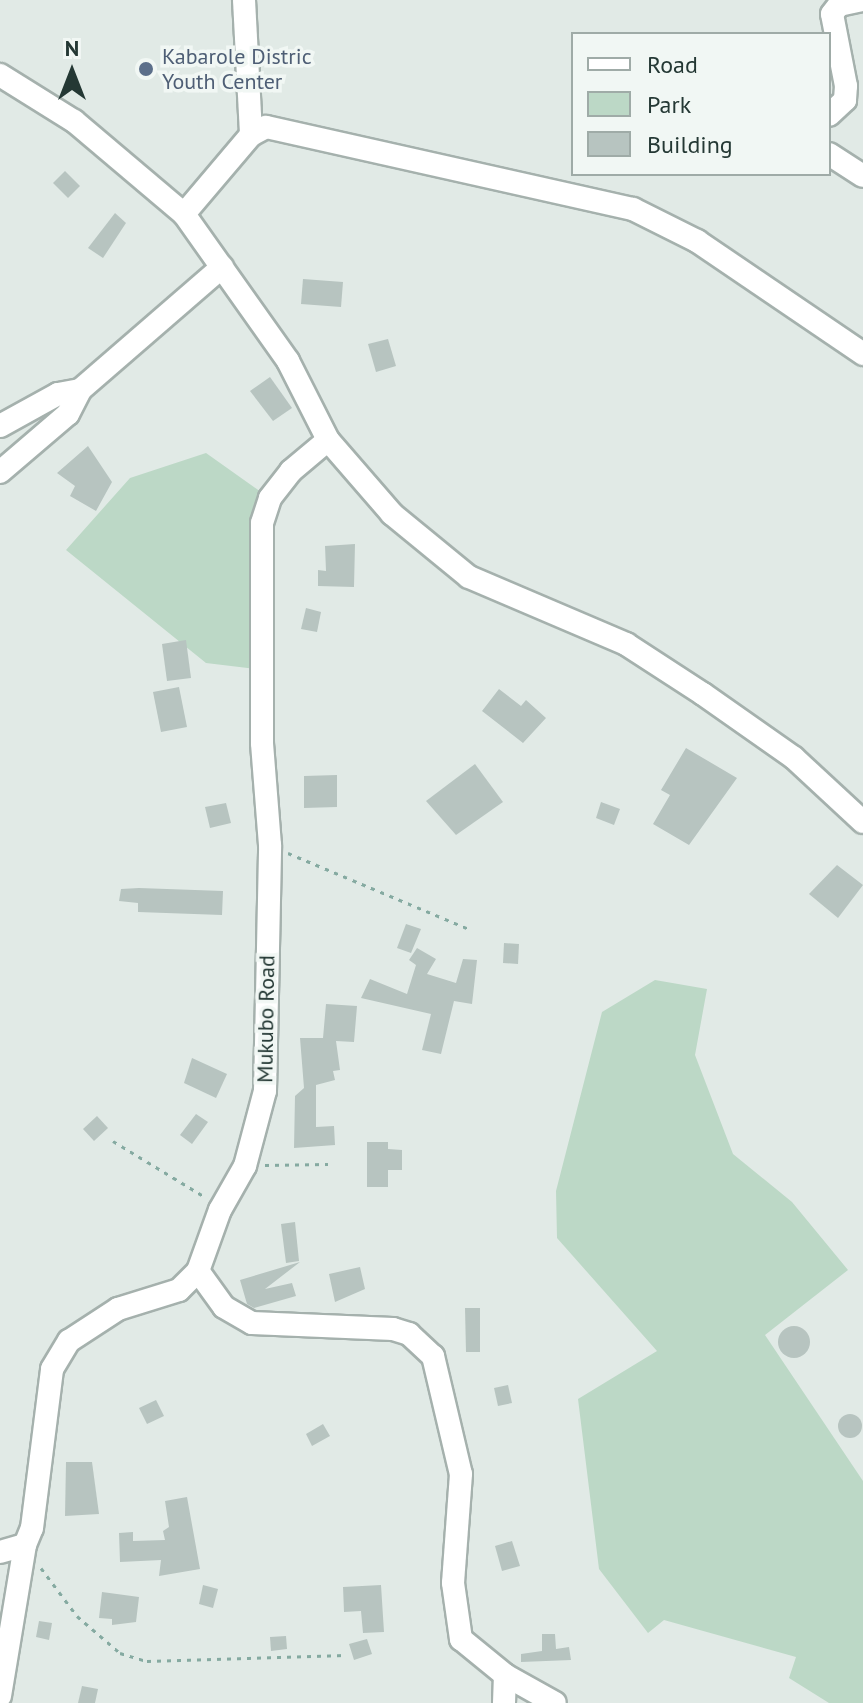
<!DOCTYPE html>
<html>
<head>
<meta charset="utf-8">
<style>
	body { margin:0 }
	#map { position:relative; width:863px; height:1703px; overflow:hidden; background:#e1eae6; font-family:"PT Sans",sans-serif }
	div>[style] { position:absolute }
	.green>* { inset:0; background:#bcd8c6 }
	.building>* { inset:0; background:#b7c4c0 }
	.round { border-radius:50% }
	.path>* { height:3px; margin-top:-1.5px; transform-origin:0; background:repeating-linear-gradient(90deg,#85aaa1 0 4px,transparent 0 10px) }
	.roads { filter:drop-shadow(2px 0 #a5b1ad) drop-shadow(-2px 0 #a5b1ad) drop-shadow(0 2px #a5b1ad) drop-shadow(0 -2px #a5b1ad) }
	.minor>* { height:22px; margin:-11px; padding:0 11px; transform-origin:11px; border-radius:11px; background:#fff }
	.dots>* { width:22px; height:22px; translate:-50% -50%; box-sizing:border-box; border:4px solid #f1f7f4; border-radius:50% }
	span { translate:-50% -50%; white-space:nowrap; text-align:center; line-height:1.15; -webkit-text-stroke:7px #f1f7f4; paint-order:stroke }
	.service-label { font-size:22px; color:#4e5e75 }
	.left { translate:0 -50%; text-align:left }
	.street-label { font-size:22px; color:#243834 }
	.legend { position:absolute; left:571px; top:32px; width:260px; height:144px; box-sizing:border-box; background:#f1f7f4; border:2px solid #9faba7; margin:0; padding:10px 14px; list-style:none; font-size:24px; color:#243834 }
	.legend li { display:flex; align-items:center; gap:16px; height:40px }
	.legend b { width:40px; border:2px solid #9faba7 }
	.north { position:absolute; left:32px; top:32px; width:80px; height:80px; -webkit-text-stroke:6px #f1f7f4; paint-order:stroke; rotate:0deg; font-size:22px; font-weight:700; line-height:32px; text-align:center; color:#243834 }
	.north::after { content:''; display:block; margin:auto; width:28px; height:36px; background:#243834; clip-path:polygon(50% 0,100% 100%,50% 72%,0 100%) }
</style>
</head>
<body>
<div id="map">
	<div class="green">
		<div style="clip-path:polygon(206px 453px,261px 492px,256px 524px,256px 669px,206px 663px,66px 550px,130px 478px)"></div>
		<div style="clip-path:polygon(655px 980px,707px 989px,695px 1055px,733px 1154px,792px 1202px,848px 1270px,765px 1335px,863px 1481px,863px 1703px,829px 1703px,789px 1678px,796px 1657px,664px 1620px,648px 1633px,599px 1569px,578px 1399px,657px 1351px,557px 1238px,556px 1191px,602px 1012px)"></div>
	</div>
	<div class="building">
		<div style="clip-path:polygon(65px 171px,80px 186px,68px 198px,53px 183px)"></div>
		<div style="clip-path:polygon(115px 213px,126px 223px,103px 258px,88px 248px)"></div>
		<div style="clip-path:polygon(303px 279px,343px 282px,341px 307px,301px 304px)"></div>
		<div style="clip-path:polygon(388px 339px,396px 366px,376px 372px,368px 344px)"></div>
		<div style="clip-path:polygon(270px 377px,292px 408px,273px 421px,250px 391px)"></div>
		<div style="clip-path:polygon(88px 446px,112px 482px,96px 511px,70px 496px,75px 486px,57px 473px)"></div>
		<div style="clip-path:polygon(355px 544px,354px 587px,318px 586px,318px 570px,326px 571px,325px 546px)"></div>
		<div style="clip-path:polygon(306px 608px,321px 612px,317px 632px,301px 629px)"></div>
		<div style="clip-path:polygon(186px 640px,191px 678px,167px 681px,162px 644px)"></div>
		<div style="clip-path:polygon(179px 687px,187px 727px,161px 732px,153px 692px)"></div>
		<div style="clip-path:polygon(499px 689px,521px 706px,526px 700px,546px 718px,523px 743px,482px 711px)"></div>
		<div style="clip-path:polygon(686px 748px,737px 778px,689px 845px,653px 824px,670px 795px,661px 790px)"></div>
		<div style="clip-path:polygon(475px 764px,503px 802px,456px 835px,426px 801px)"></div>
		<div style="clip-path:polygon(337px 775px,337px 807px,304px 808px,304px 776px)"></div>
		<div style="clip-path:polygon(601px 802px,620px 809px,614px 825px,596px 818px)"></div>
		<div style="clip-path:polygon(226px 803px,231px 823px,210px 828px,205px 807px)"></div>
		<div style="clip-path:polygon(837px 865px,863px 885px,838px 918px,809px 894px)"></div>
		<div style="clip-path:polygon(139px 888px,223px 891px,222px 915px,138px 912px,138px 903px,119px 901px,121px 889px)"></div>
		<div style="clip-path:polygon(406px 924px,421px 929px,411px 953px,397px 948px)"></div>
		<div style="clip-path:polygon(504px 943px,519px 944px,518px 964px,503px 963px)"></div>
		<div style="clip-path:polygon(417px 948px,436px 959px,427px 974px,456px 983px,463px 959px,477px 960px,472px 1004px,454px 1001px,441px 1054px,422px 1050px,431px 1014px,361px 998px,370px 979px,407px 994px,416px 965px,409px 960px)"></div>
		<div style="clip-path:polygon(326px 1004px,357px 1006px,354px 1042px,336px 1041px,340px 1070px,333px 1071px,335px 1080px,316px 1085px,316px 1127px,334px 1126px,335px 1145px,294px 1148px,295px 1096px,304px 1088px,300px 1038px,323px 1038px)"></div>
		<div style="clip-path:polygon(192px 1058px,227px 1074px,216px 1098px,184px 1083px)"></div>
		<div style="clip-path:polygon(196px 1114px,208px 1122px,192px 1144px,180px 1135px)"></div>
		<div style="clip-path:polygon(97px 1116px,108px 1128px,94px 1141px,83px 1129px)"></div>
		<div style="clip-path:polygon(367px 1142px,388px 1142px,388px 1149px,402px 1150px,402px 1170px,388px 1170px,388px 1187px,367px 1187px)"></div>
		<div style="clip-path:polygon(295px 1222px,299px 1261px,286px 1263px,281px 1224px)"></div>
		<div style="clip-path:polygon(300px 1262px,265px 1289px,292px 1283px,296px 1296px,254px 1308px,247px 1304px,240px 1280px)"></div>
		<div style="clip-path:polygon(360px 1267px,365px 1289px,335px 1302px,329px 1274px)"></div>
		<div style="clip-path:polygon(465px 1308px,480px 1308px,480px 1352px,466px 1352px)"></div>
		<div class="round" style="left:778px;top:1326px;width:32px;height:32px"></div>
		<div style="clip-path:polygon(508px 1385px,512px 1403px,498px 1406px,494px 1388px)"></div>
		<div style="clip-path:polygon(156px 1400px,164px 1416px,147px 1424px,139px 1408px)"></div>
		<div class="round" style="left:838px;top:1414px;width:24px;height:24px"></div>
		<div style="clip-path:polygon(323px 1424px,330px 1436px,312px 1446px,306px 1434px)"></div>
		<div style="clip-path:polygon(66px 1462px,92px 1462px,99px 1514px,65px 1516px)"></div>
		<div style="clip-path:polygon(187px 1497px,200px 1569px,159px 1576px,161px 1560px,120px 1562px,119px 1533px,133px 1532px,133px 1541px,165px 1540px,163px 1531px,169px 1527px,165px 1501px)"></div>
		<div style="clip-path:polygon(512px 1541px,520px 1566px,502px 1571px,495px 1546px)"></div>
		<div style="clip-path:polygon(203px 1585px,218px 1589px,213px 1608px,199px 1604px)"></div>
		<div style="clip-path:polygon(381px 1585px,384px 1632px,363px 1633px,361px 1611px,344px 1612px,343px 1587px)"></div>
		<div style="clip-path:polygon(102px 1592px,139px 1597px,136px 1622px,112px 1625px,112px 1619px,99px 1618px)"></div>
		<div style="clip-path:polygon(39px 1621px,52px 1623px,49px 1640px,36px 1637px)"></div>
		<div style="clip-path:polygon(542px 1634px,555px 1634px,556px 1649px,569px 1647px,571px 1660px,521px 1662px,521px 1654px,542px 1651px)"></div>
		<div style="clip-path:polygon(286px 1636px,287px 1649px,271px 1651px,270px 1637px)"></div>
		<div style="clip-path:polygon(367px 1639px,372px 1654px,354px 1660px,349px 1644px)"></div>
		<div style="clip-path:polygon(82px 1686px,98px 1689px,95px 1703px,78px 1703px)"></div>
	</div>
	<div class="path">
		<div style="left:288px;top:853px;width:196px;rotate:22.8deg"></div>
		<div style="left:113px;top:1141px;width:108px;rotate:31.3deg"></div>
		<div style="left:265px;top:1165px;width:63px;rotate:-0.9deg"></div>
		<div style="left:41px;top:1568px;width:60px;rotate:53.1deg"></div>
		<div style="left:77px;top:1616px;width:57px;rotate:40.7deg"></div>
		<div style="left:120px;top:1653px;width:28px;rotate:17deg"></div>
		<div style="left:147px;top:1661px;width:199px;rotate:-1.7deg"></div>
	</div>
	<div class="roads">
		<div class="minor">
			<div style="left:244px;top:0;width:135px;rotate:87deg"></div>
			<div style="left:0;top:75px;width:87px;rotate:31.9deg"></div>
			<div style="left:74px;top:121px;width:144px;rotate:40.2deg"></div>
			<div style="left:184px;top:214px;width:180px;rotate:54.7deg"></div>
			<div style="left:288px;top:361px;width:89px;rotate:63.1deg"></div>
			<div style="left:328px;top:440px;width:98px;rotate:49.1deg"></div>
			<div style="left:392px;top:514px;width:99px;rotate:39.3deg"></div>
			<div style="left:469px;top:577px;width:171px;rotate:23.1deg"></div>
			<div style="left:626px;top:644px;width:92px;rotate:33deg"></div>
			<div style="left:703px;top:694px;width:111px;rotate:35.1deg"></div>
			<div style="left:794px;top:758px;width:94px;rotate:42.8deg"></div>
			<div style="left:829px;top:115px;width:22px;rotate:-43deg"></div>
			<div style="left:845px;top:100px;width:14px;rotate:-86deg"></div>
			<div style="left:846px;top:86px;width:73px;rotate:-101deg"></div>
			<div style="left:832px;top:14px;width:11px;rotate:-52deg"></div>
			<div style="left:839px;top:5px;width:25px;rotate:-12deg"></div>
			<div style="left:829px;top:154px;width:40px;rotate:32.9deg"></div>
			<div style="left:184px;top:214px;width:104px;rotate:-49.7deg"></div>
			<div style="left:251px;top:135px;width:17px;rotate:-28deg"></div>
			<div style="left:266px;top:127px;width:376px;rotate:12.6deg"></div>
			<div style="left:633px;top:209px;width:72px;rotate:26.6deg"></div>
			<div style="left:697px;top:241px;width:201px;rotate:34.2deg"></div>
			<div style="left:0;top:426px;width:66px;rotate:-28.9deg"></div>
			<div style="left:58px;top:394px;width:22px;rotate:-10deg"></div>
			<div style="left:0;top:472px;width:89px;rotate:-40.5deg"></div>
			<div style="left:68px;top:414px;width:27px;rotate:-63deg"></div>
			<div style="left:80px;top:390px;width:188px;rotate:-40.9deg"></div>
			<div style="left:198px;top:1271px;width:44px;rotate:54.2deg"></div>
			<div style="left:224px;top:1307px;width:32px;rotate:30deg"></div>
			<div style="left:252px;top:1323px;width:141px;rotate:2.4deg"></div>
			<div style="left:393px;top:1329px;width:17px;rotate:17deg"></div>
			<div style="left:409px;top:1334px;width:33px;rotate:43deg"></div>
			<div style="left:433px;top:1356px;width:121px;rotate:76.7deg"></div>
			<div style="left:461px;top:1474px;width:109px;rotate:94.2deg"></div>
			<div style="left:453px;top:1583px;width:57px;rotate:81.9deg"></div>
			<div style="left:461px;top:1639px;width:57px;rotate:39.3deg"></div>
			<div style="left:505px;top:1675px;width:57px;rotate:29.2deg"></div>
			<div style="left:0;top:1552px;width:26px;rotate:-16deg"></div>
			<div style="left:25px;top:1545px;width:18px;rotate:-68deg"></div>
			<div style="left:32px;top:1528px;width:160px;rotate:-82.8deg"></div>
			<div style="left:52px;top:1369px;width:33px;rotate:-59deg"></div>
			<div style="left:69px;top:1341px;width:59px;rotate:-33.1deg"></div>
			<div style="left:118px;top:1309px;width:64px;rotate:-17.3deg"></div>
			<div style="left:179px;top:1290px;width:27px;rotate:-45deg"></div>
			<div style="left:198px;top:1271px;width:65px;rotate:-70.2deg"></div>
			<div style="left:220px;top:1210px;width:51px;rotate:-60.4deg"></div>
			<div style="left:245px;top:1166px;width:78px;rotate:-75.1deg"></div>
			<div style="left:265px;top:1091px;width:246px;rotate:-88.8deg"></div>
			<div style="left:270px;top:845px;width:102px;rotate:-94.5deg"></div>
			<div style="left:262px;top:743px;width:220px;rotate:-90deg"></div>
			<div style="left:262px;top:523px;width:26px;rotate:-72deg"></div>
			<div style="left:270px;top:498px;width:34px;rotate:-52deg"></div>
			<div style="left:291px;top:471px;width:48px;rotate:-40deg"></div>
			<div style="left:0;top:1696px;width:153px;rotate:-80.6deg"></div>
			<div style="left:504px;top:1703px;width:28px;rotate:-88deg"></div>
		</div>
	</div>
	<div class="dots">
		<div style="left:146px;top:69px;background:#5c6f8a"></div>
	</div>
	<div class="service-label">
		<span class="left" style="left:162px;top:69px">Kabarole Distric<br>Youth Center</span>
	</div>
	<div class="street-label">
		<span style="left:266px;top:1019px;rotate:-89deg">Mukubo Road</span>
	</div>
	<ul class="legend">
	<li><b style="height:10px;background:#fff"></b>Road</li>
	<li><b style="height:22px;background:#bcd8c6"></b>Park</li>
	<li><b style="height:22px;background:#b7c4c0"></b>Building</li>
	</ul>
	<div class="north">N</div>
</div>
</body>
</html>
